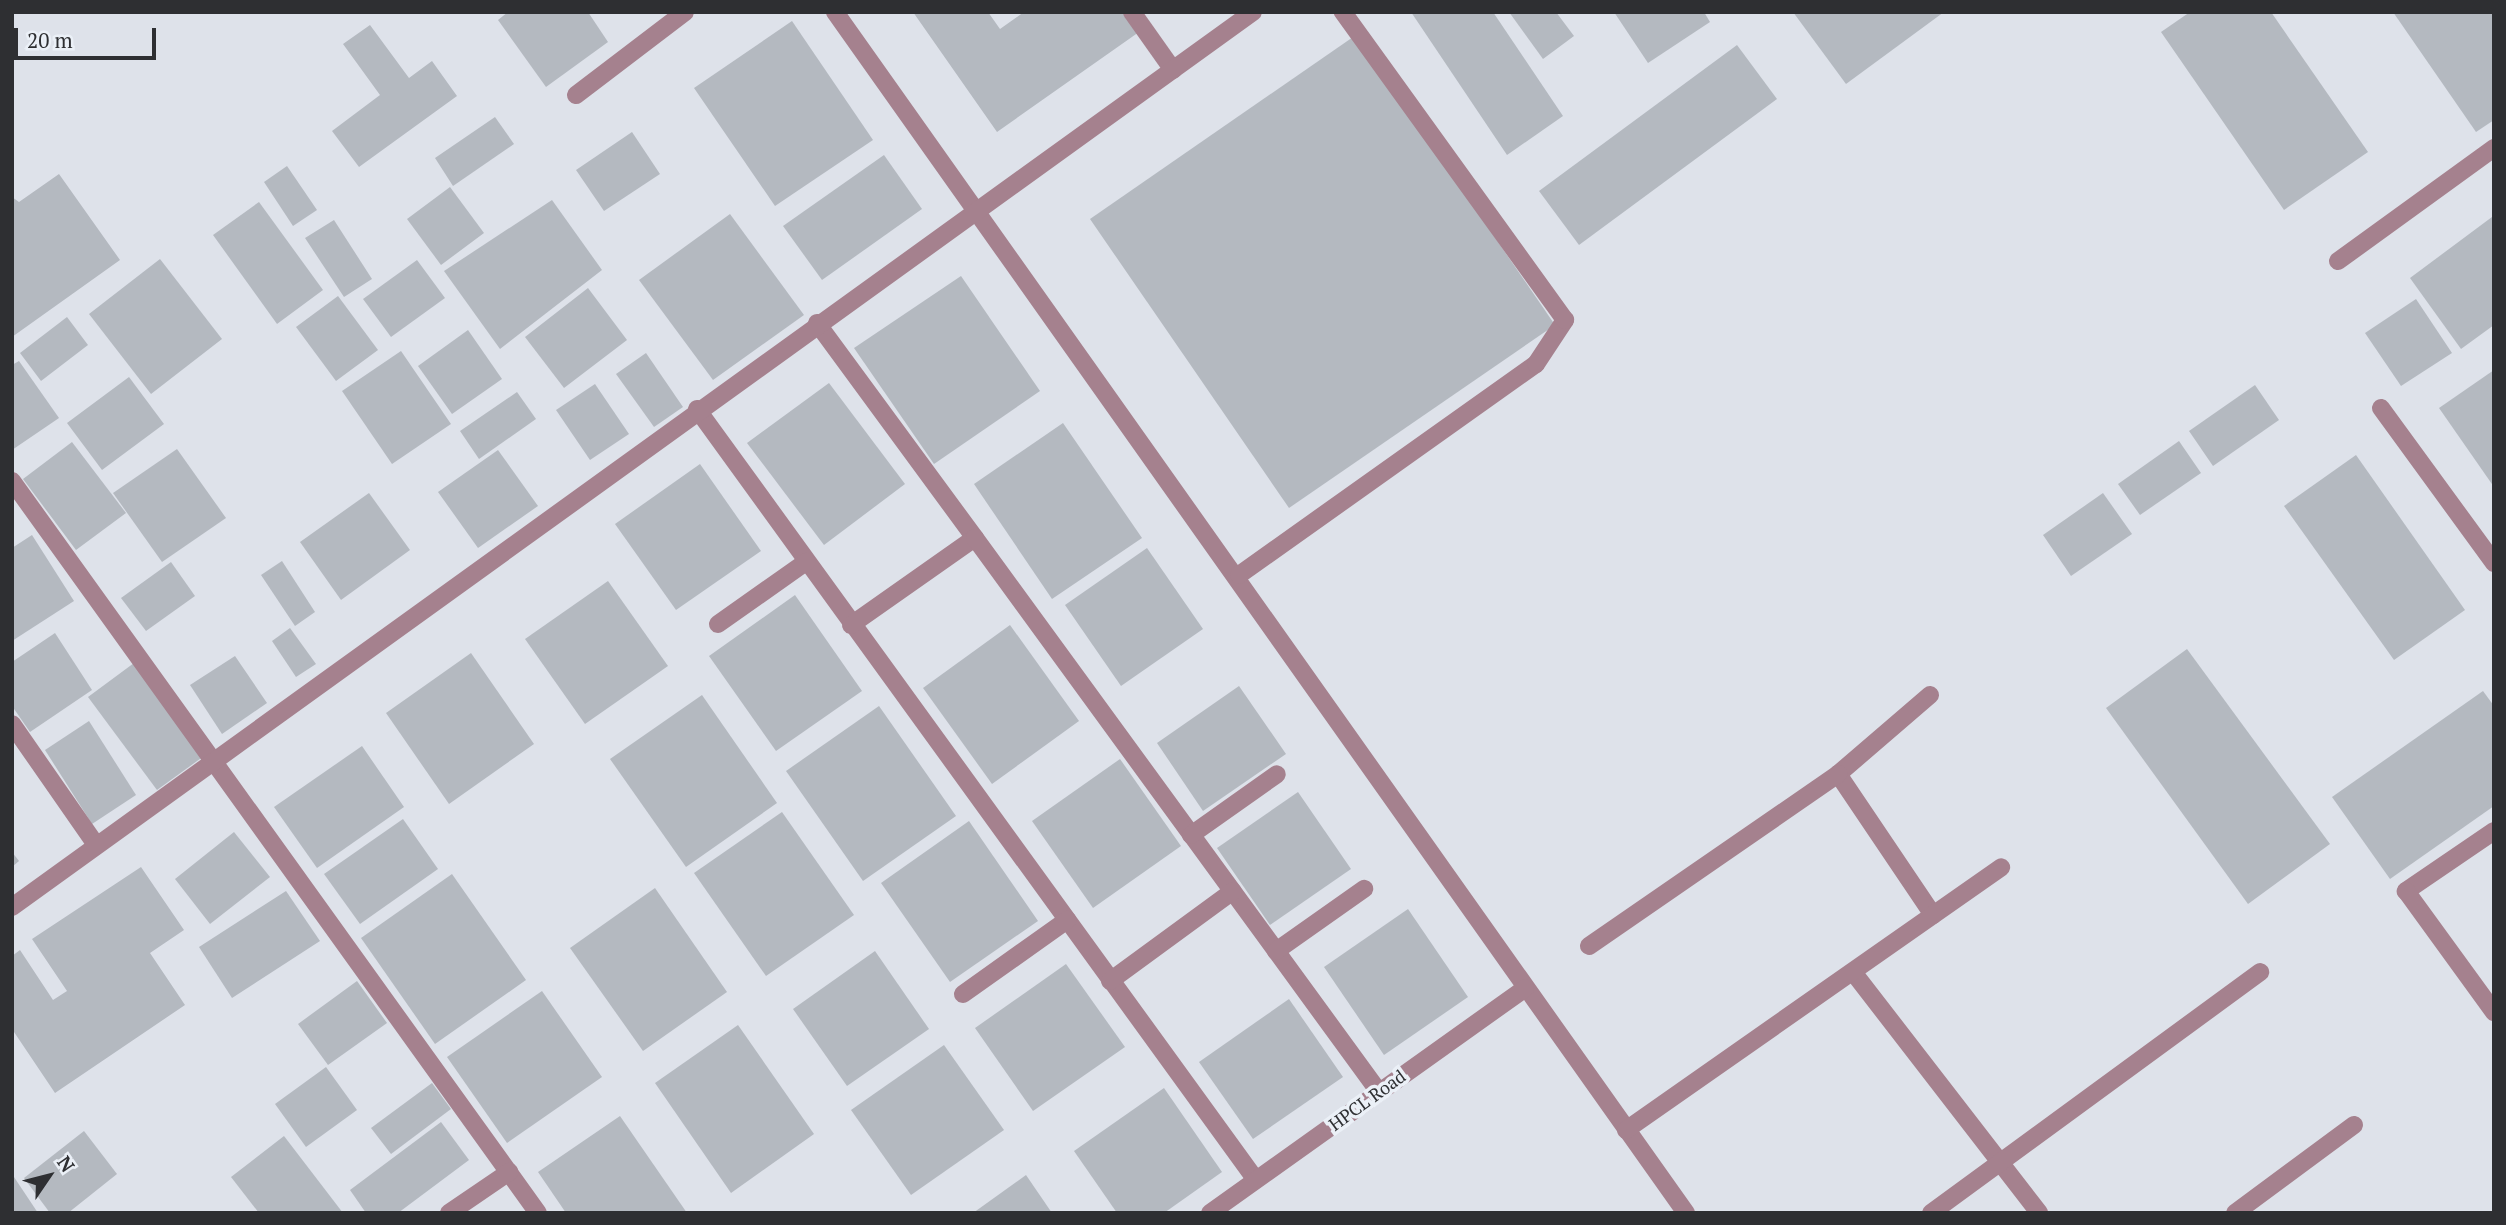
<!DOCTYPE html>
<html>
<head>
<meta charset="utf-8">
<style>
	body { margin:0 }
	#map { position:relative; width:2506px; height:1225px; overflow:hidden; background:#dee2ea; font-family:"PT Serif",serif }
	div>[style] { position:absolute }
	.building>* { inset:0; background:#b4b9c0 }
	.minor>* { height:18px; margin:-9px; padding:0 9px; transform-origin:9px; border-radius:9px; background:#a5818e }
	span { translate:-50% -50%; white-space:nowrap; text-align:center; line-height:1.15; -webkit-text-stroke:7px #ebf0f7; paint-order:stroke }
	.street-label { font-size:18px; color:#2e2f32 }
	.frame { position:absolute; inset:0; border:14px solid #2e2f32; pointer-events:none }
	.north { position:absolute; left:14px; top:1141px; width:70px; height:70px; -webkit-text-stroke:5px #ebf0f7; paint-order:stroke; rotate:55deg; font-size:19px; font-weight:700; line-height:28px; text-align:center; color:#2e2f32 }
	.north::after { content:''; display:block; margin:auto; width:24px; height:32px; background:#2e2f32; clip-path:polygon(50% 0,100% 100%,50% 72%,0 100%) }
	.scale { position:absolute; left:14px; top:28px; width:142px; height:32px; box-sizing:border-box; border:4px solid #2e2f32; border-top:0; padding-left:9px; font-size:21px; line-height:24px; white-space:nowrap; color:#2e2f32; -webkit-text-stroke:5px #ebf0f7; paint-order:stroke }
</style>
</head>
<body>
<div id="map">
	<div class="building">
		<div style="clip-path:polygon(508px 12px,588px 12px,608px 42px,546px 87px,498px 20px)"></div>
		<div style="clip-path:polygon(913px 12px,988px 12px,1000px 29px,1024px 12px,1125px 12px,1139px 32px,997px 132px)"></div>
		<div style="clip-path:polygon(1411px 12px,1493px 12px,1563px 116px,1507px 155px)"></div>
		<div style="clip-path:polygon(1509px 12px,1556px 12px,1574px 36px,1543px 59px)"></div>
		<div style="clip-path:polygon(1614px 12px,1704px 12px,1710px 22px,1648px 63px)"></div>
		<div style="clip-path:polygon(1793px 12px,1944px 12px,1846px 84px)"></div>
		<div style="clip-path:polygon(2190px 12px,2271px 12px,2368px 152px,2284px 210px,2161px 32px)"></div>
		<div style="clip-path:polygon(2393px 12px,2494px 12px,2494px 120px,2476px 132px)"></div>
		<div style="clip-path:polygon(792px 21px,873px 140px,775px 206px,694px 88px)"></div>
		<div style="clip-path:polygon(370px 25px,409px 78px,432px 61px,457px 96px,359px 167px,332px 131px,380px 95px,343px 44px)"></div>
		<div style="clip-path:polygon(1356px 35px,1555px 325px,1289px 508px,1090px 219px)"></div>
		<div style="clip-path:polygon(1737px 45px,1777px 99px,1579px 245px,1539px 191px)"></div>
		<div style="clip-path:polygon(495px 117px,514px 144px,453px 186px,435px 158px)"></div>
		<div style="clip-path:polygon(632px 132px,660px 174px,604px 211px,576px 170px)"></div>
		<div style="clip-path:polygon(884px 155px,922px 209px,822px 280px,783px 226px)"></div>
		<div style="clip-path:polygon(287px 166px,317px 210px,293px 226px,264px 182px)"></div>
		<div style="clip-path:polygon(59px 174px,120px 260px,12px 337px,12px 197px,19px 202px)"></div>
		<div style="clip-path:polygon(450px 187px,484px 233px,441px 265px,407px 219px)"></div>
		<div style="clip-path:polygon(552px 200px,602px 270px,500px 349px,444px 271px)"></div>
		<div style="clip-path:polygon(259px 202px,323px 290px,277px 324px,213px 235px)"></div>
		<div style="clip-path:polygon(730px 214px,804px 315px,713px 380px,639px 280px)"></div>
		<div style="clip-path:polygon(2492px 217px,2494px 325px,2461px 349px,2410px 278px)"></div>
		<div style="clip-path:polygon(334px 220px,372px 279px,344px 297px,305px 238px)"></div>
		<div style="clip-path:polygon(160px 259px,222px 339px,151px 394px,89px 314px)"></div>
		<div style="clip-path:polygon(417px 260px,445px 298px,391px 337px,363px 299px)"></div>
		<div style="clip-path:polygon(961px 276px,1040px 391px,934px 464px,854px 348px)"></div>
		<div style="clip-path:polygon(588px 288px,627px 340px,564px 388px,525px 337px)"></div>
		<div style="clip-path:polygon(338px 296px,378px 350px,336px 381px,296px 327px)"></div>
		<div style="clip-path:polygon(2416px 299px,2452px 353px,2401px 386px,2365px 333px)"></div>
		<div style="clip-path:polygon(67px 317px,88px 345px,41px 381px,20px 353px)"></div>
		<div style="clip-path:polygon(468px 330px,502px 379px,452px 414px,418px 366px)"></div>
		<div style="clip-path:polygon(401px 351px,451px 424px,392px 464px,342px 391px)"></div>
		<div style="clip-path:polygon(646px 353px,683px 407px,654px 427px,616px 374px)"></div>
		<div style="clip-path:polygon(19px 361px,59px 418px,12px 450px,12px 365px)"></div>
		<div style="clip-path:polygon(2494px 370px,2494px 487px,2439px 408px)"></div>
		<div style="clip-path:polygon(129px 377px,164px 424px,102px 470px,67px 423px)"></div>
		<div style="clip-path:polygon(829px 383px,905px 484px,824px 545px,747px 443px)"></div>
		<div style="clip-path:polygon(595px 384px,629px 434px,590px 460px,556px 410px)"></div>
		<div style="clip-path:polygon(2255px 385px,2279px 420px,2213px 466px,2189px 431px)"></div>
		<div style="clip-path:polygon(517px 392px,536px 419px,479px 459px,460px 431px)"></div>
		<div style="clip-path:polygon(1063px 423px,1142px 538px,1052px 599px,974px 484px)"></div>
		<div style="clip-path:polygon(2179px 441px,2201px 473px,2140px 515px,2118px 484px)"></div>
		<div style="clip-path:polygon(72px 442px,126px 513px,76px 550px,23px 479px)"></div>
		<div style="clip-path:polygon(177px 449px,226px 518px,162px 562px,113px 493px)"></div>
		<div style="clip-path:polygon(498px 450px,538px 506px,478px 548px,438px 492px)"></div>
		<div style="clip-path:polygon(2356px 455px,2465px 610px,2394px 660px,2284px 506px)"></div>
		<div style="clip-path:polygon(700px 464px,761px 551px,676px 610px,615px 524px)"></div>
		<div style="clip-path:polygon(369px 493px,410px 550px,341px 600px,300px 542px)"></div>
		<div style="clip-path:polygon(2103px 493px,2132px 534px,2071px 576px,2043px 535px)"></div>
		<div style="clip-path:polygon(32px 535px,74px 601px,12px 641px,12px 548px)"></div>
		<div style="clip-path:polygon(1147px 548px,1203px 629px,1121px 686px,1065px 605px)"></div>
		<div style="clip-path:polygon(282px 561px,315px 612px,295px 626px,261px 575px)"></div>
		<div style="clip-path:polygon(171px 562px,195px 596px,146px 631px,121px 598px)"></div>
		<div style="clip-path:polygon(608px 581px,668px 666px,585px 724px,525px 639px)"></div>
		<div style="clip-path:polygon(795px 595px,862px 691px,776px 751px,709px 656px)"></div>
		<div style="clip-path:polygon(1010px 625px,1079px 721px,992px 784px,923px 688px)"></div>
		<div style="clip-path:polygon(290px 628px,316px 664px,296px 677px,272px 641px)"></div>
		<div style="clip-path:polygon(55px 633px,92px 690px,30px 732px,12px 706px,12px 662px)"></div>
		<div style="clip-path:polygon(2187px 649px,2330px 844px,2248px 904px,2106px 708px)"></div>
		<div style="clip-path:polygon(471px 653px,534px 744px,449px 804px,386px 713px)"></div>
		<div style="clip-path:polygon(235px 656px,267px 703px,222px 734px,190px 685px)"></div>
		<div style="clip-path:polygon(134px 663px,204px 756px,157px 790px,88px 697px)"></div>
		<div style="clip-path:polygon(1239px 686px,1286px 754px,1203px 811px,1157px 743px)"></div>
		<div style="clip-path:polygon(2483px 691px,2494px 706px,2494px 806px,2390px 879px,2332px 797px)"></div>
		<div style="clip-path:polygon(702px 695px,777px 803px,686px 867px,610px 759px)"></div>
		<div style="clip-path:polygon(879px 706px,956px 816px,863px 881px,786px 771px)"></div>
		<div style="clip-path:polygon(89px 721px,136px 795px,92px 824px,45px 750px)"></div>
		<div style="clip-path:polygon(362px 746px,404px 807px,317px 868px,274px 807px)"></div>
		<div style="clip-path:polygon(1120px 759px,1181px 846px,1093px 908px,1032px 821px)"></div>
		<div style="clip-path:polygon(1298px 792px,1351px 869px,1270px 925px,1217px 848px)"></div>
		<div style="clip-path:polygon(782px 812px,854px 915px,766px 976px,694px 873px)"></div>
		<div style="clip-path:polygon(403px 819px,438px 869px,360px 924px,324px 874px)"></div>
		<div style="clip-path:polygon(969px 821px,1038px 921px,950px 982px,881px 883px)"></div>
		<div style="clip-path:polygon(234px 832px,270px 877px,210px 924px,175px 879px)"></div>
		<div style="clip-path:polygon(12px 852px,19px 861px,12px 867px)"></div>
		<div style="clip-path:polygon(141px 867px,184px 930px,150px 953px,185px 1005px,55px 1093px,12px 1029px,12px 956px,20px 950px,53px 1000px,67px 991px,32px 939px)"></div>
		<div style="clip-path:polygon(452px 874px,526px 980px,435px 1044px,361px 938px)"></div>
		<div style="clip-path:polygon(655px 888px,727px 992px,643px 1051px,570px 948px)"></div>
		<div style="clip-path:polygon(286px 891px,320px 941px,232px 998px,199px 947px)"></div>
		<div style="clip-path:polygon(1408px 909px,1468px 997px,1384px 1055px,1324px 967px)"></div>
		<div style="clip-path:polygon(875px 951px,929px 1029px,847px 1086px,793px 1009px)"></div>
		<div style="clip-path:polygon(1066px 964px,1125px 1047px,1033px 1111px,975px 1028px)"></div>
		<div style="clip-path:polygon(357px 981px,387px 1023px,328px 1065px,298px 1024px)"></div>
		<div style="clip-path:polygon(542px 991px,602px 1077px,507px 1143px,447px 1057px)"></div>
		<div style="clip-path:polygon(1289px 999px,1343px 1077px,1253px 1139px,1199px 1062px)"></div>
		<div style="clip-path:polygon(738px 1025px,814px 1134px,731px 1193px,655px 1083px)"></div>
		<div style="clip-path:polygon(944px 1045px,1004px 1130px,911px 1195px,851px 1110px)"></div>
		<div style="clip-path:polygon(326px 1067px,357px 1110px,306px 1147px,275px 1104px)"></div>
		<div style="clip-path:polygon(432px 1083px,451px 1109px,391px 1154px,371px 1128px)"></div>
		<div style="clip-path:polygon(1164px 1088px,1222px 1172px,1164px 1213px,1117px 1213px,1074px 1151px)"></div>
		<div style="clip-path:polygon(620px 1116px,687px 1213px,566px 1213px,538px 1172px)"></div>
		<div style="clip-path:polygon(441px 1122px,469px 1160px,398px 1213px,366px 1213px,350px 1190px)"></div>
		<div style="clip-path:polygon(84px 1131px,117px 1174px,68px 1213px,50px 1213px,24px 1178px)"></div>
		<div style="clip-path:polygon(284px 1136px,343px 1213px,259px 1213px,231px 1177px)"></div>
		<div style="clip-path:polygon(12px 1174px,38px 1213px,12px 1213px)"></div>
		<div style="clip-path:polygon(1026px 1175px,1052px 1213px,973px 1213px)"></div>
	</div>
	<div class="minor">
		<div style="left:835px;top:12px;width:1472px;rotate:54.68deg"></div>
		<div style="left:1132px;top:12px;width:71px;rotate:54.7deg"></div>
		<div style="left:576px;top:95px;width:137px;rotate:-37.3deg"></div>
		<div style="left:2338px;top:261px;width:193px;rotate:-35.9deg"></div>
		<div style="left:817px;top:323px;width:267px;rotate:53.7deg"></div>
		<div style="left:2381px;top:408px;width:192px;rotate:53.9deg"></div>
		<div style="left:697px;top:409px;width:952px;rotate:54.06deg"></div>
		<div style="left:12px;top:481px;width:901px;rotate:54.3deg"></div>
		<div style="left:1239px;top:575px;width:364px;rotate:-35.4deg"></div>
		<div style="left:1536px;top:364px;width:53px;rotate:-56.6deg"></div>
		<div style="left:1565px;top:320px;width:380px;rotate:-125.8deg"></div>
		<div style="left:718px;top:624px;width:108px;rotate:-35.2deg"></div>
		<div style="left:851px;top:625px;width:151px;rotate:-35.1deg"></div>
		<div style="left:975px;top:538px;width:686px;rotate:53.9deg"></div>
		<div style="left:1930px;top:695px;width:121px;rotate:139.3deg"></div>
		<div style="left:1838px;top:774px;width:170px;rotate:56deg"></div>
		<div style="left:12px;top:724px;width:147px;rotate:55.2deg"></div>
		<div style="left:2494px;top:831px;width:107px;rotate:145.7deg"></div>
		<div style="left:2406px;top:891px;width:150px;rotate:54deg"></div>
		<div style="left:1191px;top:835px;width:105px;rotate:-35.3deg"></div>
		<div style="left:12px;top:907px;width:1530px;rotate:-35.8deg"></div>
		<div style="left:1589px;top:946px;width:303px;rotate:-34.6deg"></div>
		<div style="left:1276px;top:951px;width:108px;rotate:-35.2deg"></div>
		<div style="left:1853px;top:972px;width:304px;rotate:52.3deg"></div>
		<div style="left:1110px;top:981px;width:152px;rotate:-36.2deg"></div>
		<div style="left:963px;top:994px;width:128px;rotate:-35.4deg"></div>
		<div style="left:1626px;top:1130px;width:458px;rotate:-35deg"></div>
		<div style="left:449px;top:1213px;width:73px;rotate:-34.3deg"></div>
		<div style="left:1210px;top:1213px;width:387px;rotate:-35.5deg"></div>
		<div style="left:1931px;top:1213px;width:408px;rotate:-36.2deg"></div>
		<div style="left:2235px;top:1213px;width:148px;rotate:-36.5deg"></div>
	</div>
	<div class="street-label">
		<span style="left:1367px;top:1100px;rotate:-36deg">HPCL Road</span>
	</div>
	<div class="frame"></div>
	<div class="north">N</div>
	<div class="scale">20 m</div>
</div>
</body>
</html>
